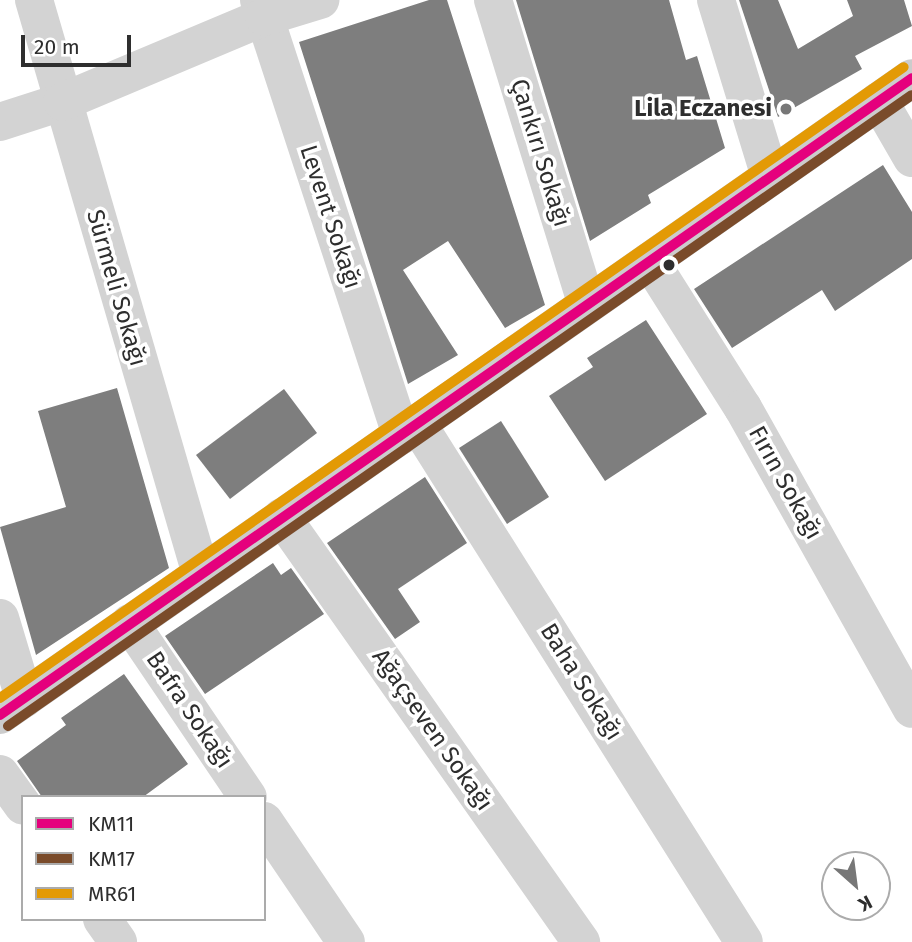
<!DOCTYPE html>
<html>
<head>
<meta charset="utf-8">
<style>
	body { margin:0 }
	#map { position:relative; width:912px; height:942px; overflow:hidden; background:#fff; font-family:"Fira Sans",sans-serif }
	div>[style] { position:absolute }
	.building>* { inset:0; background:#7e7e7e }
	.street>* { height:38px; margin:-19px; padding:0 19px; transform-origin:19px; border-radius:19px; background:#d3d3d3 }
	.secondary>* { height:38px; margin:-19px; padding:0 19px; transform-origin:19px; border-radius:19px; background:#ccc }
	.bus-1>* { height:10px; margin:-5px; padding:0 5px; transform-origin:5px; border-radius:5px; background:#e5007d }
	.bus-2>* { height:10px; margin:-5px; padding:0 5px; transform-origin:5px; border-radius:5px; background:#7a4b2a }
	.bus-3>* { height:10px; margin:-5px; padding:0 5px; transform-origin:5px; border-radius:5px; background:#e39a05 }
	.dots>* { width:19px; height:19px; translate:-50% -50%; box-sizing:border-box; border:4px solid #fff; border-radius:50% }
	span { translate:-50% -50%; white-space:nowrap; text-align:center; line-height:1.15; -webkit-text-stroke:7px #fff; paint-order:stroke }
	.poi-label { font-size:24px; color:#2e2e2e; font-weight:700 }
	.right { translate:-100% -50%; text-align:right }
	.street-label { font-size:24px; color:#2e2e2e }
	.legend { position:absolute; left:21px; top:795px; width:245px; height:126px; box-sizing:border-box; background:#fff; border:2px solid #ababab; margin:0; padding:9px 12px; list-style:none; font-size:21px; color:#2e2e2e }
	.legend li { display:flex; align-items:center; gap:14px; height:35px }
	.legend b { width:35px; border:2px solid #ababab }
	.north { position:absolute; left:821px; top:851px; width:70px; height:70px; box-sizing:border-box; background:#fff; border:2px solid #ababab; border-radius:50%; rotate:152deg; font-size:19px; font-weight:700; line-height:28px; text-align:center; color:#2e2e2e }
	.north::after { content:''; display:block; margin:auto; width:24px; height:32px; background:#777; clip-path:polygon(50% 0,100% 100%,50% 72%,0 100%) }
	.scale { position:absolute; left:21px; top:35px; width:110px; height:32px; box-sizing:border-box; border:4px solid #2e2e2e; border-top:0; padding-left:9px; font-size:21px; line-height:24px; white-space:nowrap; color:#2e2e2e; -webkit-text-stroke:5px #fff; paint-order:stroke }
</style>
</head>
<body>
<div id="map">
	<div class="building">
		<div style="clip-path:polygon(429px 0,447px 0,545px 305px,505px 328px,448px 241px,403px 270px,458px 355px,408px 384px,299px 42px)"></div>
		<div style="clip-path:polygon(516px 0,669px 0,686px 60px,697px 56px,725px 148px,648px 195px,651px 203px,590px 241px)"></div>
		<div style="clip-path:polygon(739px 0,778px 0,798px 49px,853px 16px,847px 0,904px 0,912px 26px,855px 56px,862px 69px,778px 117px)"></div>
		<div style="clip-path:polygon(883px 165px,912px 212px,912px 259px,835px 311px,822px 290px,732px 348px,694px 289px)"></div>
		<div style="clip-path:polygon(646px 320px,707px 414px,605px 481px,549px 396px,593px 367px,587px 358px)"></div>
		<div style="clip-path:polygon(117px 388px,169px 568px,36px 655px,0 527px,66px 507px,38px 411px)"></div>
		<div style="clip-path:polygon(284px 389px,317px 433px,230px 499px,196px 455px)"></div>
		<div style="clip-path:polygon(501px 421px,549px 497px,507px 524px,459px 448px)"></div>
		<div style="clip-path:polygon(425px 477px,467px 543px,398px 589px,420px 622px,395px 639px,327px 543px)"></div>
		<div style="clip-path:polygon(273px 563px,281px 575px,291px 568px,324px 614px,205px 694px,165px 636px)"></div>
		<div style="clip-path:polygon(124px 674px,188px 764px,143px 797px,42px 797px,17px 761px,66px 725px,61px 718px)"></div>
	</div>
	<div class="street">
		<div style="left:34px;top:0;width:598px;rotate:73.78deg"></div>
		<div style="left:259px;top:0;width:458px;rotate:71.9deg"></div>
		<div style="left:493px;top:0;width:319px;rotate:72.9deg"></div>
		<div style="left:716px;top:0;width:185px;rotate:73deg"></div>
		<div style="left:879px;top:101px;width:66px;rotate:59.9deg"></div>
		<div style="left:0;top:122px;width:65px;rotate:-17.9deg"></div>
		<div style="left:62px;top:102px;width:219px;rotate:-22.8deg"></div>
		<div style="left:264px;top:17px;width:59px;rotate:-16.9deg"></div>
		<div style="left:650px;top:261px;width:174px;rotate:57.7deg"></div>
		<div style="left:743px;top:408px;width:345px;rotate:60.7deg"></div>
		<div style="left:417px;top:423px;width:613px;rotate:57.79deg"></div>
		<div style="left:282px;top:517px;width:520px;rotate:54.87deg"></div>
		<div style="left:0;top:618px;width:84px;rotate:73.3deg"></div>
		<div style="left:130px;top:623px;width:210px;rotate:55.9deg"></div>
		<div style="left:0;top:774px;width:39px;rotate:54deg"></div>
		<div style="left:264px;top:821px;width:146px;rotate:55.9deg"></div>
		<div style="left:102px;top:919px;width:28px;rotate:55deg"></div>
	</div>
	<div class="secondary">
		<div style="left:0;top:715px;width:1112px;rotate:-34.93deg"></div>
	</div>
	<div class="bus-1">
		<div style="left:0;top:715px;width:1112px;rotate:-34.93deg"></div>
	</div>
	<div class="bus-2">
		<div style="left:8px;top:726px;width:1102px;rotate:-34.92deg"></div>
	</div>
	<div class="bus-3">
		<div style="left:0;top:698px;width:1102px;rotate:-34.92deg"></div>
	</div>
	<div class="dots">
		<div style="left:786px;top:109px;background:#777"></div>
		<div style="left:669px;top:265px;background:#2e2e2e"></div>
	</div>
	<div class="poi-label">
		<span class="right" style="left:772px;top:109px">Lila Eczanesi</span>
	</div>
	<div class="street-label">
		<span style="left:540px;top:153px;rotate:73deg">Çankırı Sokağı</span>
		<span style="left:330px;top:217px;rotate:72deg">Levent Sokağı</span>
		<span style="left:116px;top:288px;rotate:74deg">Sürmeli Sokağı</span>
		<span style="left:785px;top:483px;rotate:61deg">Fırın Sokağı</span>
		<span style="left:581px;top:682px;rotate:58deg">Baha Sokağı</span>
		<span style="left:189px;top:710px;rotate:56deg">Bafra Sokağı</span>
		<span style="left:432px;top:730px;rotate:55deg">Ağaçseven Sokağı</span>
	</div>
	<ul class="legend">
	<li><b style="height:9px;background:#e5007d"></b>KM11</li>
	<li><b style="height:9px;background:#7a4b2a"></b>KM17</li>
	<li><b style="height:9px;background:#e39a05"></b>MR61</li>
	</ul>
	<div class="north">K</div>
	<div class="scale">20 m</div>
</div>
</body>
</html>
